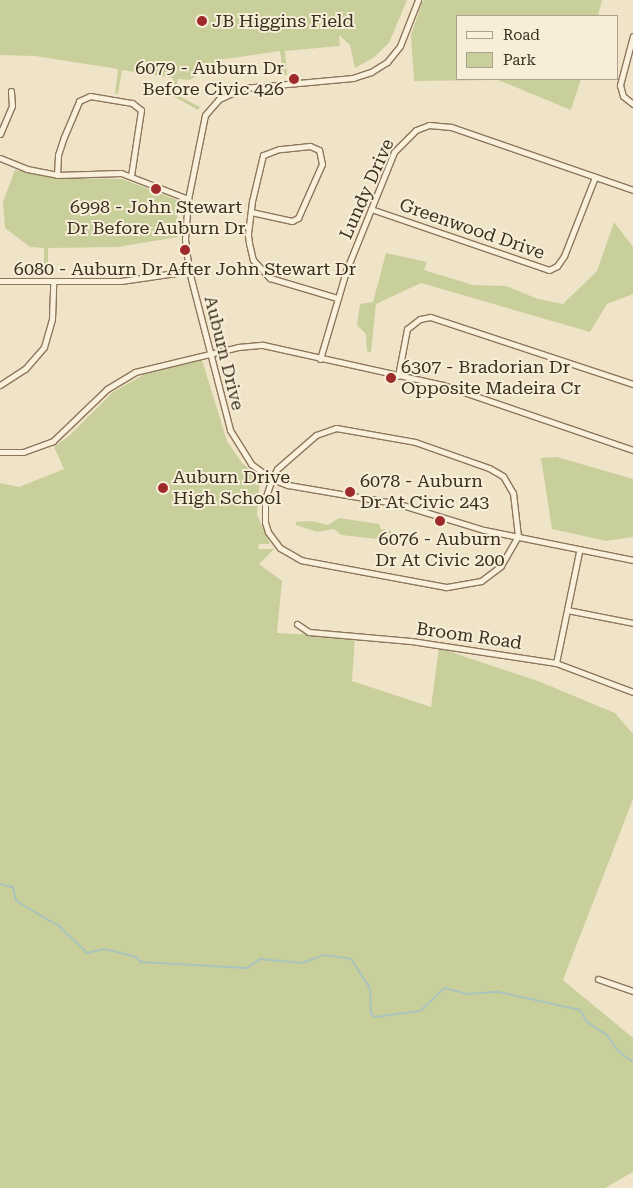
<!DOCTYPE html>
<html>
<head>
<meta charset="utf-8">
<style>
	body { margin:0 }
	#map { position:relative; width:633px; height:1188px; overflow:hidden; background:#f0e4c8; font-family:"Roboto Serif",serif }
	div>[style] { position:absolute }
	.green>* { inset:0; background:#c9cf9b }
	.stream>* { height:2px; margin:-1px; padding:0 1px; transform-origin:1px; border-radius:1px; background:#a9c4bc }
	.roads { filter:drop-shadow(1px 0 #8d765c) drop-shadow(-1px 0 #8d765c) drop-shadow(0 1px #8d765c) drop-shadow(0 -1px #8d765c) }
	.minor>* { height:5px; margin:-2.5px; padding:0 2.5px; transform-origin:2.5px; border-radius:2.5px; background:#faf1dc }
	.dots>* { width:14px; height:14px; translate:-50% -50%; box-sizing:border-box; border:2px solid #f7eed8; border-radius:50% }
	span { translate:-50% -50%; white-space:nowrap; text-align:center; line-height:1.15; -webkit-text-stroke:4px #f7eed8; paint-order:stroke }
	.poi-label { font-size:18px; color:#3d2e20 }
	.left { translate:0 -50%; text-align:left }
	.right { translate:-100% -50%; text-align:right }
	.street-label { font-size:18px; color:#3d2e20 }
	.legend { position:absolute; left:456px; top:15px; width:162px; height:65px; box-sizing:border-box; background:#f7eed8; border:1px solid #ada18e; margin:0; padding:6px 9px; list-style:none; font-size:15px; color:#3d2e20 }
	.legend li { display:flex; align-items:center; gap:10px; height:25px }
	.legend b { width:25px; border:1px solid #ada18e }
</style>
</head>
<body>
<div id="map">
	<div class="green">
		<div style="clip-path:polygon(0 0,407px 0,389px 43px,373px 58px,355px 68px,350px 45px,339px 35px,340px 46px,285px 51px,287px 75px,283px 75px,280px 51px,219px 60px,190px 80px,178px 79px,175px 94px,200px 107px,198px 110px,171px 95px,173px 78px,122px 70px,118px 94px,115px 94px,118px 69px,35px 56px,0 55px)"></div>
		<div style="clip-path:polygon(423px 0,602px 0,598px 16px,457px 16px,457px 79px,581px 79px,571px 110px,498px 80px,414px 81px,411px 35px)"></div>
		<div style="clip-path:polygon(15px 170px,73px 178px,122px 179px,177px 200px,178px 237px,118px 247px,48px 248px,48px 271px,44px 271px,44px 248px,30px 247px,5px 228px,3px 202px)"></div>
		<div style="clip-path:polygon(614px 222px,633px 247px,633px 294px,607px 304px,590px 332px,421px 283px,376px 304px,371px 353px,367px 351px,366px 334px,357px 325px,360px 304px,373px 302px,386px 253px,427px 262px,424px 270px,473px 285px,506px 286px,538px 299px,563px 304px,597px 271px)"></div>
		<div style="clip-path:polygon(202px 360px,227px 441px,242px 463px,260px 478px,257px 515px,270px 544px,259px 544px,258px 549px,274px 549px,259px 564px,282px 581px,277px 633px,355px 637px,352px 681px,431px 707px,439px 648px,538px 681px,615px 713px,633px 734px,633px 799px,563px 980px,633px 1038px,633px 1172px,605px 1188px,0 1188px,0 483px,19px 487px,64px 469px,54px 447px,70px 435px,113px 392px,145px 374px)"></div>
		<div style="clip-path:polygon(557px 457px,633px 479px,633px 537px,606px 541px,552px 529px,541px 458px)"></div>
		<div style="clip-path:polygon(339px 518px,379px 524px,381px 529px,391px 531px,392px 536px,387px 540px,341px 535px,334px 529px,317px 532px,296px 525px,296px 522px,311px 521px,328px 525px)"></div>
	</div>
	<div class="stream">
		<div style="left:0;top:884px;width:13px;rotate:13deg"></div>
		<div style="left:13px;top:887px;width:14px;rotate:78deg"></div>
		<div style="left:16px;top:901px;width:50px;rotate:30.2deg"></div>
		<div style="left:59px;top:926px;width:39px;rotate:44deg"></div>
		<div style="left:87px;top:953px;width:18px;rotate:-13deg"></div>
		<div style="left:105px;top:949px;width:32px;rotate:14deg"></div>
		<div style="left:136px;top:957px;width:7px;rotate:45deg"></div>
		<div style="left:141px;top:962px;width:106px;rotate:3.2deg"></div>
		<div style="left:247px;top:968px;width:16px;rotate:-35deg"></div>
		<div style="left:260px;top:959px;width:42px;rotate:5.4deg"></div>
		<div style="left:302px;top:963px;width:23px;rotate:-20deg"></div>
		<div style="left:324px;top:955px;width:27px;rotate:8deg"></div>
		<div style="left:351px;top:959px;width:35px;rotate:57deg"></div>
		<div style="left:370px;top:988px;width:26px;rotate:88deg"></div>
		<div style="left:371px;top:1014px;width:5px;rotate:37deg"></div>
		<div style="left:375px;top:1017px;width:45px;rotate:-7.6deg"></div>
		<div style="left:420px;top:1011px;width:34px;rotate:-43deg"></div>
		<div style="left:445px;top:988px;width:23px;rotate:15deg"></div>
		<div style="left:467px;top:994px;width:32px;rotate:-4deg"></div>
		<div style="left:499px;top:992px;width:83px;rotate:12.5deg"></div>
		<div style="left:580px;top:1010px;width:14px;rotate:60deg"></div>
		<div style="left:587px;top:1022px;width:24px;rotate:33deg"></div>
		<div style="left:607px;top:1035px;width:21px;rotate:55deg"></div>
		<div style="left:619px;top:1052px;width:17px;rotate:36deg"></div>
	</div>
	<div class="roads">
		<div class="minor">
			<div style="left:418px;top:0;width:49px;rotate:111.4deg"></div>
			<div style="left:400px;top:46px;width:21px;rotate:129deg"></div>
			<div style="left:387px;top:62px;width:19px;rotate:148deg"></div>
			<div style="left:371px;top:72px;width:19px;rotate:162deg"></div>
			<div style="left:353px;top:78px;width:110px;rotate:174.8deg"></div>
			<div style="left:243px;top:88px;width:26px;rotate:155deg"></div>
			<div style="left:219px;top:99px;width:21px;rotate:131deg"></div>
			<div style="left:205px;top:115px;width:86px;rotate:101.4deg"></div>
			<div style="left:188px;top:199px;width:40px;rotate:94.3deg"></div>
			<div style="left:185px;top:239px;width:32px;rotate:83deg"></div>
			<div style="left:189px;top:271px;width:164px;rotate:75.5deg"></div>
			<div style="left:230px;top:430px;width:40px;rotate:58deg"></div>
			<div style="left:251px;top:464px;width:26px;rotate:36deg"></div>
			<div style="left:272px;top:479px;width:17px;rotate:21deg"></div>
			<div style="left:288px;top:485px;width:113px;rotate:9.7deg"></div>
			<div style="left:399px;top:504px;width:89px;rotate:17deg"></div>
			<div style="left:484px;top:530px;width:152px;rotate:11.4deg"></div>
			<div style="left:633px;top:36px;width:51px;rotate:104.9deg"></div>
			<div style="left:620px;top:85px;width:11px;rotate:75deg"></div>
			<div style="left:623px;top:96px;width:13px;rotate:39deg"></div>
			<div style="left:0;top:134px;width:30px;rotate:-67deg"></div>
			<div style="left:12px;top:106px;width:15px;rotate:-94deg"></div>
			<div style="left:0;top:158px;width:29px;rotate:22deg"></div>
			<div style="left:27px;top:169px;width:31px;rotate:11deg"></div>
			<div style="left:57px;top:175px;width:64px;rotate:-1.8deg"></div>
			<div style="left:121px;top:173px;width:72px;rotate:21.2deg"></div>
			<div style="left:57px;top:175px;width:20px;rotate:-87deg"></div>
			<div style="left:58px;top:155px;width:19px;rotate:-72deg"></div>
			<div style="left:64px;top:137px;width:39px;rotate:-67deg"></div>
			<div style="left:79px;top:101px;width:12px;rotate:-24deg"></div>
			<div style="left:90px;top:96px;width:43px;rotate:9.5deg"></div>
			<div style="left:132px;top:103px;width:11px;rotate:38deg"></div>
			<div style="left:141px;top:110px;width:67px;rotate:98.6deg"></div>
			<div style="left:371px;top:209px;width:188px;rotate:18.9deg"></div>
			<div style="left:549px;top:270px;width:9px;rotate:-27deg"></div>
			<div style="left:557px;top:266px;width:12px;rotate:-55deg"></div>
			<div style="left:564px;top:256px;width:85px;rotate:-68.6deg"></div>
			<div style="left:251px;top:212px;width:42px;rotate:12.4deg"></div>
			<div style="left:292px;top:221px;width:7px;rotate:-27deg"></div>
			<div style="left:298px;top:218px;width:59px;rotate:-66deg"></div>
			<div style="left:322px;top:164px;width:14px;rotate:-102deg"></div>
			<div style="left:319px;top:150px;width:10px;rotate:-156deg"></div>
			<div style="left:310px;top:146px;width:31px;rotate:174deg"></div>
			<div style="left:279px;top:149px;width:17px;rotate:159deg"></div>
			<div style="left:263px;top:155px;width:47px;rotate:103.4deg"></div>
			<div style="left:252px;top:201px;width:34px;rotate:97deg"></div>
			<div style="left:248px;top:235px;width:8px;rotate:83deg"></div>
			<div style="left:249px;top:243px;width:17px;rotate:77deg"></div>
			<div style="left:253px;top:260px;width:25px;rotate:47deg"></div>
			<div style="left:270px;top:278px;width:70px;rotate:16.6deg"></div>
			<div style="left:0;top:281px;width:121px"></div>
			<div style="left:121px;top:281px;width:69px;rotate:-8.4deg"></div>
			<div style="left:320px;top:359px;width:92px;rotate:-73.5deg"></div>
			<div style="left:346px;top:271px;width:128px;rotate:-68deg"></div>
			<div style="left:394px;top:152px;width:31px;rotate:-45deg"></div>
			<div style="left:416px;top:130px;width:14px;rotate:-21deg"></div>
			<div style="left:429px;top:125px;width:22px;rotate:5deg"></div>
			<div style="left:451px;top:127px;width:193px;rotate:19.1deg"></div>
			<div style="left:398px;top:376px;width:48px;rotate:-79.2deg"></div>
			<div style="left:407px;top:329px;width:16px;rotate:-38deg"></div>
			<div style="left:420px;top:319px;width:10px;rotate:-11deg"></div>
			<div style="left:430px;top:317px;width:214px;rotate:18.3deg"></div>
			<div style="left:0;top:385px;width:30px;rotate:-33deg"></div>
			<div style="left:25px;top:369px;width:29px;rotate:-49deg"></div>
			<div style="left:44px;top:347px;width:29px;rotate:-74deg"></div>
			<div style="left:52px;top:319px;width:38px;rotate:-88deg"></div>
			<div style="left:336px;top:428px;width:80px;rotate:10deg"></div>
			<div style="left:415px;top:442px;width:78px;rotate:19.4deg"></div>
			<div style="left:489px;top:468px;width:16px;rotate:30deg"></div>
			<div style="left:503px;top:476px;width:20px;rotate:60deg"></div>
			<div style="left:513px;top:493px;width:43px;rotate:83.4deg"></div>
			<div style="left:518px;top:536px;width:34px;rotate:120deg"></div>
			<div style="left:501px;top:566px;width:25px;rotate:143deg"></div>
			<div style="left:481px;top:581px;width:36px;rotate:170deg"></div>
			<div style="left:446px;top:587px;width:147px;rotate:-169.5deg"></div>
			<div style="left:301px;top:560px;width:24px;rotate:-150deg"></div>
			<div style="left:280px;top:548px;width:20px;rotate:-127deg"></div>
			<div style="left:268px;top:532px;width:10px;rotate:-107deg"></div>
			<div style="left:265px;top:522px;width:23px;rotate:-90deg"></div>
			<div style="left:265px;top:499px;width:21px;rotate:-71deg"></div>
			<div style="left:272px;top:479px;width:11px;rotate:-63deg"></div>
			<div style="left:277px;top:469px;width:52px;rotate:-41.1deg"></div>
			<div style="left:316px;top:435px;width:21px;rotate:-19deg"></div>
			<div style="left:0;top:452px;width:23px"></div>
			<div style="left:23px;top:452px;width:32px;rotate:-20deg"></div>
			<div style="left:53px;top:441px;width:75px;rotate:-43.9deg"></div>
			<div style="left:107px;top:389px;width:33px;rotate:-31deg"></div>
			<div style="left:135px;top:372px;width:106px;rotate:-13.6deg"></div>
			<div style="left:238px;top:347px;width:25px;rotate:-5deg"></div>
			<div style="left:263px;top:345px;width:184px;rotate:12.5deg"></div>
			<div style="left:443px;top:385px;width:201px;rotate:18.9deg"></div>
			<div style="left:567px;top:610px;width:67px;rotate:11.1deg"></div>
			<div style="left:297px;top:624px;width:14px;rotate:34deg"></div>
			<div style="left:309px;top:632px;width:102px;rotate:5deg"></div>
			<div style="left:411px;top:641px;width:147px;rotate:8.6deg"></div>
			<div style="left:556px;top:663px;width:82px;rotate:20.6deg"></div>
			<div style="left:556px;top:663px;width:113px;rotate:-78.3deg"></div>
			<div style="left:598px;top:979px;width:37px;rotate:19deg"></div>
		</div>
	</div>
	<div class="dots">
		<div style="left:202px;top:21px;background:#9e2a2b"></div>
		<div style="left:294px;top:79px;background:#9e2a2b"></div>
		<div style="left:156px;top:189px;background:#9e2a2b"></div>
		<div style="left:185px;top:250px;background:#9e2a2b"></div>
		<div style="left:391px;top:378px;background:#9e2a2b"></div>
		<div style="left:163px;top:488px;background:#9e2a2b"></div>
		<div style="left:350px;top:492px;background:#9e2a2b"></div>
		<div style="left:440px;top:521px;background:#9e2a2b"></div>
	</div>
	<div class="poi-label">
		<span class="left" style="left:212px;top:21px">JB Higgins Field</span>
		<span class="right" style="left:284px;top:79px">6079 - Auburn Dr<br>Before Civic 426</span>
		<span style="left:156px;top:218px">6998 - John Stewart<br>Dr Before Auburn Dr</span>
		<span style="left:185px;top:269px">6080 - Auburn Dr After John Stewart Dr</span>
		<span class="left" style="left:401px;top:378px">6307 - Bradorian Dr<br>Opposite Madeira Cr</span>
		<span class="left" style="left:173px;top:488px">Auburn Drive<br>High School</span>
		<span class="left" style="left:360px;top:492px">6078 - Auburn<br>Dr At Civic 243</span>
		<span style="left:440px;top:550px">6076 - Auburn<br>Dr At Civic 200</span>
	</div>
	<div class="street-label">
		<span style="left:367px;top:189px;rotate:-66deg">Lundy Drive</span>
		<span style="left:472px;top:229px;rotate:19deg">Greenwood Drive</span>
		<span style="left:224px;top:353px;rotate:76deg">Auburn Drive</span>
		<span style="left:469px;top:636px;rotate:8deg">Broom Road</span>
	</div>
	<ul class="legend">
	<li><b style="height:6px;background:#faf1dc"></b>Road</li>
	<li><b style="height:14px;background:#c9cf9b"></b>Park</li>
	</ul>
</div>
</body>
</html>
